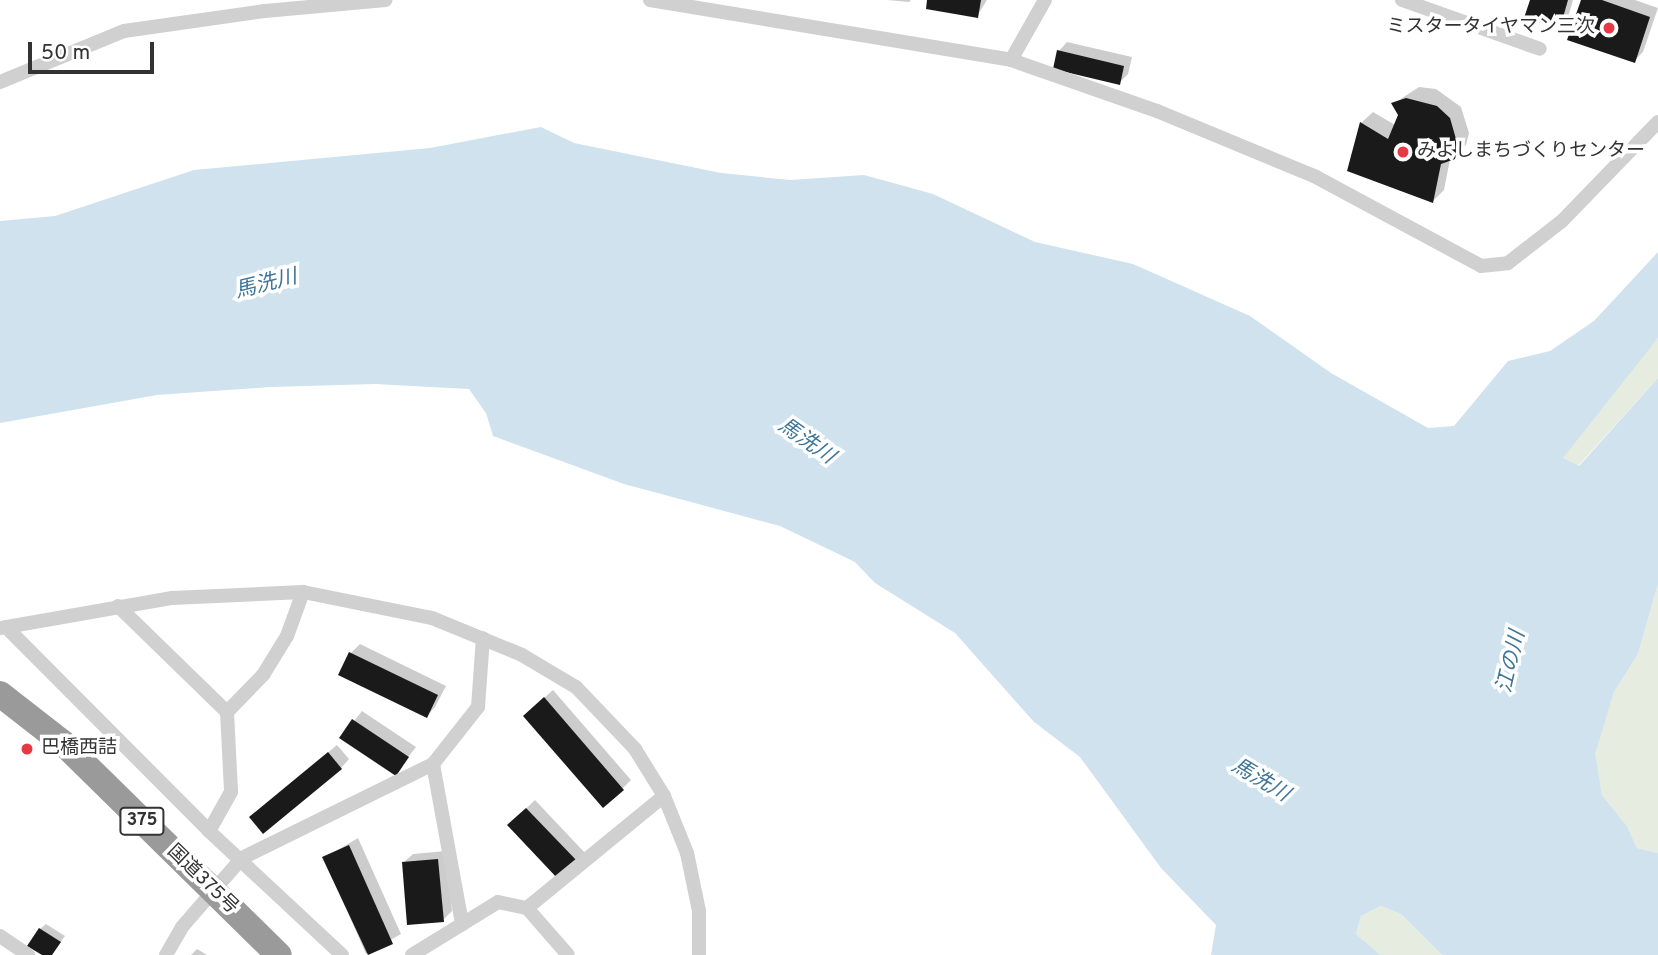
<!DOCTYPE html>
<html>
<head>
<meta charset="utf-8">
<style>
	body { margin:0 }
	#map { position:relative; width:1658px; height:955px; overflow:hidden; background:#fff; font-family:Overpass,"Noto Sans JP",sans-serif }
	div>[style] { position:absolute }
	.green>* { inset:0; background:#e6ecdf }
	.water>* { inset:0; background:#cfe2ee }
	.shadow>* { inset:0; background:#0003 }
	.building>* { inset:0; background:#1a1a1a }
	.street>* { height:14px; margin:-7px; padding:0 7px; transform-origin:7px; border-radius:7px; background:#d0d0d0 }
	.highway>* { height:26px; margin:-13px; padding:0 13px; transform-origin:13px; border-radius:13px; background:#9a9a9a }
	.dots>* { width:19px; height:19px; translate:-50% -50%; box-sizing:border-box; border:4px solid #fff; border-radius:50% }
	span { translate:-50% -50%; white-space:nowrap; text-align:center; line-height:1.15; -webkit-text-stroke:7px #fff; paint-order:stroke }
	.shield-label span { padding:2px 5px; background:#fff; border:2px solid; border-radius:5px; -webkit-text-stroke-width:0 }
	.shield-label { font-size:18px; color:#333; font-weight:700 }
	.poi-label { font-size:19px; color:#333 }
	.right { translate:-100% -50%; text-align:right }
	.left { translate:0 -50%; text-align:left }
	.street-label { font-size:19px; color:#333 }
	.water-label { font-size:21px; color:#3f7597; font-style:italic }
	.scale { position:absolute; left:28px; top:42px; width:126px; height:32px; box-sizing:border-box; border:4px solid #333; border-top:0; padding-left:9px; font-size:21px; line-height:24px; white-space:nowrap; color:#333; -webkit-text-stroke:5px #fff; paint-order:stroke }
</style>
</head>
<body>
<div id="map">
	<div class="green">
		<div style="clip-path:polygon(1658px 338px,1658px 378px,1578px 466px,1569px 465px,1563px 458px,1576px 436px)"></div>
		<div style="clip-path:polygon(1658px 584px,1658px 853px,1637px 848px,1627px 826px,1602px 795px,1594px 754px,1614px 692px,1638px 654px)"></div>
		<div style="clip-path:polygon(1381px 906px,1401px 914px,1442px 955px,1381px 955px,1356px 934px,1361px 916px)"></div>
	</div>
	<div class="water">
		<div style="clip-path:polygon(541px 127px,574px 143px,721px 173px,790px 180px,864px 175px,933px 194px,1035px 242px,1133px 264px,1250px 316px,1331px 373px,1428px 428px,1454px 426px,1508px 361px,1550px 351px,1594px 321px,1658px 252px,1658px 338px,1563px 458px,1579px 466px,1658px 378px,1658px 584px,1638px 654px,1614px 692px,1595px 754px,1602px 795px,1627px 826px,1637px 848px,1658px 853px,1658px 955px,1442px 955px,1401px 914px,1381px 906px,1361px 916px,1356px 934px,1381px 955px,1211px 955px,1216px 925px,1161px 868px,1080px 757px,1034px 722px,955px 633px,875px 583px,855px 562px,780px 526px,624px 484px,493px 436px,486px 413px,469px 389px,375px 384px,270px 387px,157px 395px,0 423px,0 221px,55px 216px,194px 170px,430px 148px)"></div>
	</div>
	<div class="shadow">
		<div style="clip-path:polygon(887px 0,911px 0,909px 2px)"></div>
		<div style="clip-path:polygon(929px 0,987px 0,977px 16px)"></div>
		<div style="clip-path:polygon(1531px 0,1573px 0,1568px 17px,1559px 26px)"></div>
		<div style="clip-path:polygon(1582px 0,1635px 0,1658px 8px,1643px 52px,1634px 61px)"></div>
		<div style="clip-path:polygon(1067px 42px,1132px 57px,1128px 74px,1119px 83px,1059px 51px)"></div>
		<div style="clip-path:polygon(1419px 87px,1436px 89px,1461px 107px,1469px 133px,1466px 145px,1450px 159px,1444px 190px,1433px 201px,1361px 123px,1373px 112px,1395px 125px,1400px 115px,1393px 104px)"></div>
		<div style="clip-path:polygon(360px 644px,446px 686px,435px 707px,427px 716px,351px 653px)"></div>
		<div style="clip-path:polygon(553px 690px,631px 780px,622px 789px,534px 707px)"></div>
		<div style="clip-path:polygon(362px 711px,416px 747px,395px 774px,341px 738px)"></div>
		<div style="clip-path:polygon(337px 745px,349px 759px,341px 768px,251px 817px)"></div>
		<div style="clip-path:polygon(535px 800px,585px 853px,559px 878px,509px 825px)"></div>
		<div style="clip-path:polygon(358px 838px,401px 934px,366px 954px,324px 858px)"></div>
		<div style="clip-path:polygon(446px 851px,452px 911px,443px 920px,404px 862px,413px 854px)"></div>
		<div style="clip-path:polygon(46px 924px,65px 936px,51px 955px,46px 955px,40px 929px)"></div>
		<div style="clip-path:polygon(197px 949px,207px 955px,191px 955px)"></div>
	</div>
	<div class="building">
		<div style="clip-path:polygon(927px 0,981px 0,978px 18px,926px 9px)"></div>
		<div style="clip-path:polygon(1530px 0,1568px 0,1560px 28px,1524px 18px)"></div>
		<div style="clip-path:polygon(1581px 0,1602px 0,1650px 17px,1635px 63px,1567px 40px)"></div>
		<div style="clip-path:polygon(1057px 50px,1124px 66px,1120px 85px,1053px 69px)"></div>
		<div style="clip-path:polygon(1406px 98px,1437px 106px,1450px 118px,1458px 146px,1455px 159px,1441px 164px,1433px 203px,1347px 171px,1360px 122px,1388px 139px,1398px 115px,1391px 103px)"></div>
		<div style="clip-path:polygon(349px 652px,438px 695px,427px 718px,338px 675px)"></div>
		<div style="clip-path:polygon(544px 697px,624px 790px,603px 808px,523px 716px)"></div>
		<div style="clip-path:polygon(352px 719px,409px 757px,396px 776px,339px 738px)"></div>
		<div style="clip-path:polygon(328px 752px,342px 769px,263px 834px,249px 817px)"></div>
		<div style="clip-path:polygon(526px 808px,578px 862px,559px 880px,507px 825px)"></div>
		<div style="clip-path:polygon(349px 845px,393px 944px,368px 955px,322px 857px)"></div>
		<div style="clip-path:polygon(438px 859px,444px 922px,407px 925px,402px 862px)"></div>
		<div style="clip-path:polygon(39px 928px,61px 942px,52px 955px,42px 955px,27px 946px)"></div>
	</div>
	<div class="street">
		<div style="left:650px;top:0;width:366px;rotate:9.4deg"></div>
		<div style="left:1011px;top:60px;width:155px;rotate:19.3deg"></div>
		<div style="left:1157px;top:111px;width:172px;rotate:22.5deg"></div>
		<div style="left:1316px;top:177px;width:187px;rotate:28.3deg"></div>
		<div style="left:1481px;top:266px;width:27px;rotate:-6deg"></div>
		<div style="left:1508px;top:263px;width:68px;rotate:-37.9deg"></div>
		<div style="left:1562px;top:221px;width:138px;rotate:-45.9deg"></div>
		<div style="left:1402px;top:0;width:146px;rotate:19.5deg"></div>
		<div style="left:1011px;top:60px;width:69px;rotate:-60.5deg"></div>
		<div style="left:0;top:82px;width:134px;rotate:-22.4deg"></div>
		<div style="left:124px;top:31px;width:142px;rotate:-8.1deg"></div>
		<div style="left:265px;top:11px;width:121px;rotate:-5.2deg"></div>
		<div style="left:118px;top:606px;width:152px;rotate:44.2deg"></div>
		<div style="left:227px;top:712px;width:80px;rotate:87.1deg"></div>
		<div style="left:231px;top:792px;width:45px;rotate:119.4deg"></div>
		<div style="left:6px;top:627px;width:288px;rotate:45.1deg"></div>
		<div style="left:209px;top:831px;width:182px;rotate:43deg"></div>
		<div style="left:0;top:628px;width:175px;rotate:-9.9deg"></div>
		<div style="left:172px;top:598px;width:131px;rotate:-2.6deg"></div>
		<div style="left:303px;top:592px;width:132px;rotate:11.4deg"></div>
		<div style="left:432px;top:618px;width:97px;rotate:22.3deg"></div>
		<div style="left:522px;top:655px;width:63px;rotate:30.7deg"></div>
		<div style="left:576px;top:687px;width:86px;rotate:46.4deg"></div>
		<div style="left:635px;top:749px;width:55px;rotate:58.3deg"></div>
		<div style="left:664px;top:796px;width:61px;rotate:68deg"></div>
		<div style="left:687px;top:853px;width:59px;rotate:78.3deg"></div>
		<div style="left:699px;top:911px;width:44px;rotate:90deg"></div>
		<div style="left:227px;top:712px;width:52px;rotate:-45.8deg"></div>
		<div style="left:263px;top:675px;width:46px;rotate:-58.4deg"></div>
		<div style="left:287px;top:636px;width:47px;rotate:-70deg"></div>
		<div style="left:433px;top:764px;width:163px;rotate:79.7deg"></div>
		<div style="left:527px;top:908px;width:177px;rotate:-39.3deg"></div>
		<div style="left:0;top:936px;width:34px;rotate:34deg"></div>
		<div style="left:166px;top:955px;width:32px;rotate:-60deg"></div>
		<div style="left:182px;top:927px;width:91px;rotate:-49deg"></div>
		<div style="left:242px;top:858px;width:213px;rotate:-26.2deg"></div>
		<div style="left:433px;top:764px;width:73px;rotate:-51.7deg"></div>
		<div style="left:478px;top:707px;width:69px;rotate:-85.9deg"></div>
		<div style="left:412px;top:955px;width:101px;rotate:-31.6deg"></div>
		<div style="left:498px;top:902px;width:30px;rotate:12deg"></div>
		<div style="left:527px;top:908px;width:62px;rotate:48.9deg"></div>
	</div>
	<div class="highway">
		<div style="left:0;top:694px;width:81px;rotate:38deg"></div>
		<div style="left:64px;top:744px;width:301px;rotate:44.5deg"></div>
	</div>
	<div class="dots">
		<div style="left:1609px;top:28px;background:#e63946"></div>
		<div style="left:1403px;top:152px;background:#e63946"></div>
		<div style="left:27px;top:749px;background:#e63946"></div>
	</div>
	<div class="shield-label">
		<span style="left:142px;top:821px">375</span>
	</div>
	<div class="poi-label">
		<span class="right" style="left:1595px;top:28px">ミスタータイヤマン三次</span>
		<span class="left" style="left:1417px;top:152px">みよしまちづくりセンター</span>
		<span class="left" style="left:41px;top:749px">巴橋西詰</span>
	</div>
	<div class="street-label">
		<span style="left:202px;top:880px;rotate:44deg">国道375号</span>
	</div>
	<div class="water-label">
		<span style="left:266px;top:285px;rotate:-14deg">馬洗川</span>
		<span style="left:806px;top:442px;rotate:35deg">馬洗川</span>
		<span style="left:1512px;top:662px;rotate:-77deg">江の川</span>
		<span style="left:1260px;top:781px;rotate:31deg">馬洗川</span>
	</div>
	<div class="scale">50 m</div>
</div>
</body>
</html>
